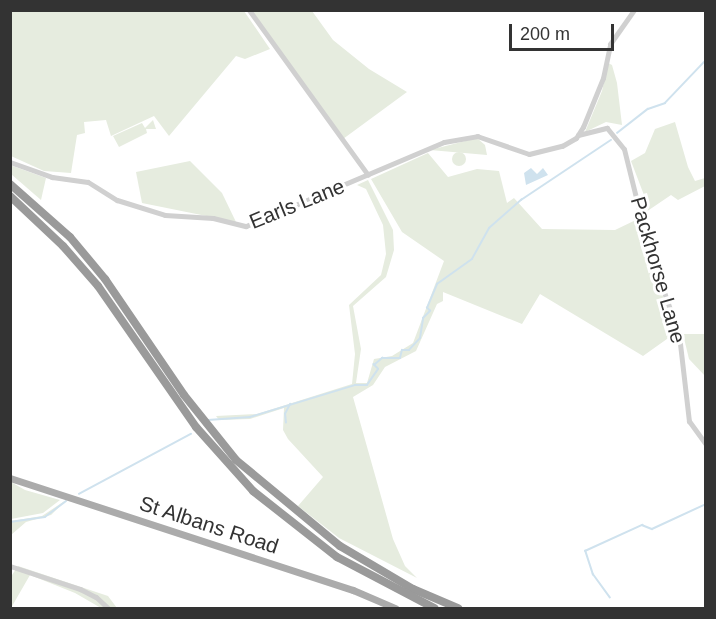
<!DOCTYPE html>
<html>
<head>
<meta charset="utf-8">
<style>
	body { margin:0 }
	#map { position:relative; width:716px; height:619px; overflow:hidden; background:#fff; font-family:Helvetica,sans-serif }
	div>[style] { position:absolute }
	.green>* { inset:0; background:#e6ecdf }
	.round { border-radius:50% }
	.water>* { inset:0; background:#cfe2ee }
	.stream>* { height:1.5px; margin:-0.75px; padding:0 0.75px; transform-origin:0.75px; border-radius:0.75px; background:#cfe2ee }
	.minor>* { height:5px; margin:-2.5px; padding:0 2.5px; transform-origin:2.5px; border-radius:2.5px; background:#d0d0d0 }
	.major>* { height:7px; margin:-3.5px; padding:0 3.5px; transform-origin:3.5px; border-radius:3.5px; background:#ababab }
	.highway>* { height:8px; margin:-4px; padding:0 4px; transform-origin:4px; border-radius:4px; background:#9a9a9a }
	span { translate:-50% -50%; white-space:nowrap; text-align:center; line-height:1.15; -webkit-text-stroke:6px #fff; paint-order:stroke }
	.street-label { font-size:21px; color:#333 }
	.frame { position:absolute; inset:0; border:12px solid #333; pointer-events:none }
	.scale { position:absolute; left:509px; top:24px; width:105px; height:27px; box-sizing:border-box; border:3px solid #333; border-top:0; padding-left:8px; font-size:18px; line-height:21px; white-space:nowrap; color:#333; -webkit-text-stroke:4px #fff; paint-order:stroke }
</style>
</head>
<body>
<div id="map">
	<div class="green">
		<div style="clip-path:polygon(11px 10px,244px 11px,270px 49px,245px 59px,236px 56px,169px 136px,154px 116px,111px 136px,106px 120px,84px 122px,85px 133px,77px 135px,71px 173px,44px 171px,11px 156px)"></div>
		<div style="clip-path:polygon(252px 11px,312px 11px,333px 40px,369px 69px,407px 92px,343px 139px)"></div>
		<div style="clip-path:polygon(608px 63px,612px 65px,617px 83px,622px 125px,606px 122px,585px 132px,602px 91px)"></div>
		<div style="clip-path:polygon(153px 120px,156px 129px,146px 129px,147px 133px,119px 147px,113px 136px,142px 123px,145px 128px)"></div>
		<div style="clip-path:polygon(675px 122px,688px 167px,695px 181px,705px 178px,705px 186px,678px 200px,671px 195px,643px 214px,642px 208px,647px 203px,631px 161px,645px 153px,655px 129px)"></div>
		<div style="clip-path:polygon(477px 138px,485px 145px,487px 155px,430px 150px)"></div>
		<div class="round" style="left:452px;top:152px;width:14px;height:14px"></div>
		<div style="clip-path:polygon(428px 153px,448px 177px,477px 169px,499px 171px,507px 203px,514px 198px,542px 229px,615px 230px,640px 218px,674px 334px,643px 356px,540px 294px,522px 324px,443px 292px,443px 301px,437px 304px,416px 351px,385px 367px,373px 385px,353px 397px,393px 539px,405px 566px,417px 578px,339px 538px,298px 506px,323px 477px,288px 439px,283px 430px,284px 408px,250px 419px,219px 420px,216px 416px,257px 414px,352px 384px,355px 354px,349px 305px,381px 275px,386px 254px,383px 225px,366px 189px,357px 185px,368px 180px,393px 230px,394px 250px,386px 277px,353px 306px,361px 349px,356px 383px,367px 383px,374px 359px,392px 356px,413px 343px,444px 261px,402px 232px,371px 179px)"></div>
		<div style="clip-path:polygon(190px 161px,222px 193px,236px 222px,142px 203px,136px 172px)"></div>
		<div style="clip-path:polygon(10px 165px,46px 178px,41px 200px,11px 174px)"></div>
		<div style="clip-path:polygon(683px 334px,705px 334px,705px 376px,689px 359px)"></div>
		<div style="clip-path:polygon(11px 482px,25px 490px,60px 500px,43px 513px,11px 519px)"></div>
		<div style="clip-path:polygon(66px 500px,51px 515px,26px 522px,11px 535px,11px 521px,42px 516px)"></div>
		<div style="clip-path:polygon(18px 566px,108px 596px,117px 608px,101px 608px,75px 593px,30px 575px,11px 608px,10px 578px)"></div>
	</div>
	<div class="water">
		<div style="clip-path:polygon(531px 168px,537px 174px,543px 168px,548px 175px,526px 185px,524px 173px)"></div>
	</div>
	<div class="stream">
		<div style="left:617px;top:133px;width:39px;rotate:-38deg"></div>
		<div style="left:648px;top:109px;width:18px;rotate:-19deg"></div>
		<div style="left:665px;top:103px;width:59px;rotate:-46.4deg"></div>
		<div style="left:208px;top:420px;width:42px;rotate:-4.1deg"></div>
		<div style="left:250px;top:417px;width:110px;rotate:-16.9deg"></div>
		<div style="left:355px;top:385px;width:12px"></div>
		<div style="left:367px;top:385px;width:19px;rotate:-55deg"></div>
		<div style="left:378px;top:369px;width:6px;rotate:-135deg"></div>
		<div style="left:374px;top:365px;width:11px;rotate:-41deg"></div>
		<div style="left:382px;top:358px;width:18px"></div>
		<div style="left:400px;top:358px;width:8px;rotate:-76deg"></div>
		<div style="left:402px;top:350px;width:7px"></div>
		<div style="left:409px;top:350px;width:16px;rotate:-47deg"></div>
		<div style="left:420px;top:338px;width:20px;rotate:-81deg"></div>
		<div style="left:423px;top:318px;width:10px;rotate:-45deg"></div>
		<div style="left:430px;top:311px;width:4px;rotate:-135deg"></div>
		<div style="left:427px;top:308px;width:26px;rotate:-67deg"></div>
		<div style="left:437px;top:284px;width:43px;rotate:-35.5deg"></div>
		<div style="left:472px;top:259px;width:35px;rotate:-61deg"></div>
		<div style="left:489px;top:228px;width:43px;rotate:-41.2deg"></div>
		<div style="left:521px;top:200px;width:108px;rotate:-33.7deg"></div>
		<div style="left:286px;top:423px;width:9px;rotate:-96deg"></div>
		<div style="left:285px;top:414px;width:11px;rotate:-63deg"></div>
		<div style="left:79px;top:494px;width:127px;rotate:-28.2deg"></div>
		<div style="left:10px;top:522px;width:35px;rotate:-8deg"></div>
		<div style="left:45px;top:517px;width:26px;rotate:-37deg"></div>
		<div style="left:610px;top:598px;width:29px;rotate:-126deg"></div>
		<div style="left:593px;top:575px;width:25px;rotate:-108deg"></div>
		<div style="left:585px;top:551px;width:63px;rotate:-24.5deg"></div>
		<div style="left:642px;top:525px;width:11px;rotate:22deg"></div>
		<div style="left:652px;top:529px;width:60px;rotate:-24.8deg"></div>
	</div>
	<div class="minor">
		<div style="left:249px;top:10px;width:203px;rotate:54.2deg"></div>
		<div style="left:578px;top:135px;width:30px;rotate:-14deg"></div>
		<div style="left:607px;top:128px;width:27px;rotate:51deg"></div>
		<div style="left:624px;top:149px;width:100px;rotate:76.1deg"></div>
		<div style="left:648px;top:246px;width:94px;rotate:70.8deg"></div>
		<div style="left:679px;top:335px;width:87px;rotate:83.4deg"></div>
		<div style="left:689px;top:421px;width:29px;rotate:54deg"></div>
		<div style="left:10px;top:162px;width:45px;rotate:19.7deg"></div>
		<div style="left:52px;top:177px;width:36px;rotate:8deg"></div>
		<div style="left:88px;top:182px;width:34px;rotate:32deg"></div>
		<div style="left:117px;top:200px;width:50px;rotate:17.4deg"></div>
		<div style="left:165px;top:215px;width:48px;rotate:3.6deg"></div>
		<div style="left:213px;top:218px;width:34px;rotate:14deg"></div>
		<div style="left:246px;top:226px;width:215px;rotate:-23deg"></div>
		<div style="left:444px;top:142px;width:34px;rotate:-10deg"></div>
		<div style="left:477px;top:136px;width:55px;rotate:19.1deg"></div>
		<div style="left:529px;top:154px;width:34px;rotate:-14deg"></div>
		<div style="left:562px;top:146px;width:16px;rotate:-30deg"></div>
		<div style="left:576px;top:138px;width:13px;rotate:-58deg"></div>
		<div style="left:583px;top:127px;width:53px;rotate:-67.8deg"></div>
		<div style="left:603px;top:78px;width:35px;rotate:-78deg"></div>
		<div style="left:610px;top:44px;width:42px;rotate:-54.8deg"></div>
		<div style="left:10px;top:566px;width:74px;rotate:18.2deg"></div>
		<div style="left:80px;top:589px;width:18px;rotate:27deg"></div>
		<div style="left:96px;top:597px;width:16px;rotate:43deg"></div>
	</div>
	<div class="major">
		<div style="left:10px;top:478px;width:361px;rotate:18.1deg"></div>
		<div style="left:353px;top:590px;width:46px;rotate:23.2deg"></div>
	</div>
	<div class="highway">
		<div style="left:10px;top:184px;width:80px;rotate:41.5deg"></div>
		<div style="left:70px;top:237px;width:55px;rotate:50.2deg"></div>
		<div style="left:105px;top:279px;width:140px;rotate:55.7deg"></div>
		<div style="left:184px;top:395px;width:83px;rotate:51.3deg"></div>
		<div style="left:236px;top:460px;width:135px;rotate:39.6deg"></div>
		<div style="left:340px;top:546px;width:85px;rotate:30.5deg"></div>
		<div style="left:413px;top:589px;width:49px;rotate:22.9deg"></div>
		<div style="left:10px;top:196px;width:73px;rotate:43.3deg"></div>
		<div style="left:63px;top:246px;width:53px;rotate:48.8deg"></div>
		<div style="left:98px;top:286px;width:172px;rotate:55.2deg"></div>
		<div style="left:196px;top:427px;width:86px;rotate:48.3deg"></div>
		<div style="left:253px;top:491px;width:107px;rotate:38.2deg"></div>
		<div style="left:337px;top:557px;width:110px;rotate:27.7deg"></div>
	</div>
	<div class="street-label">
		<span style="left:297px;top:204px;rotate:-22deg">Earls Lane</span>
		<span style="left:658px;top:270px;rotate:74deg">Packhorse Lane</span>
		<span style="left:209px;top:525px;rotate:18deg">St Albans Road</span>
	</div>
	<div class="frame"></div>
	<div class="scale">200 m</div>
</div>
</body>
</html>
